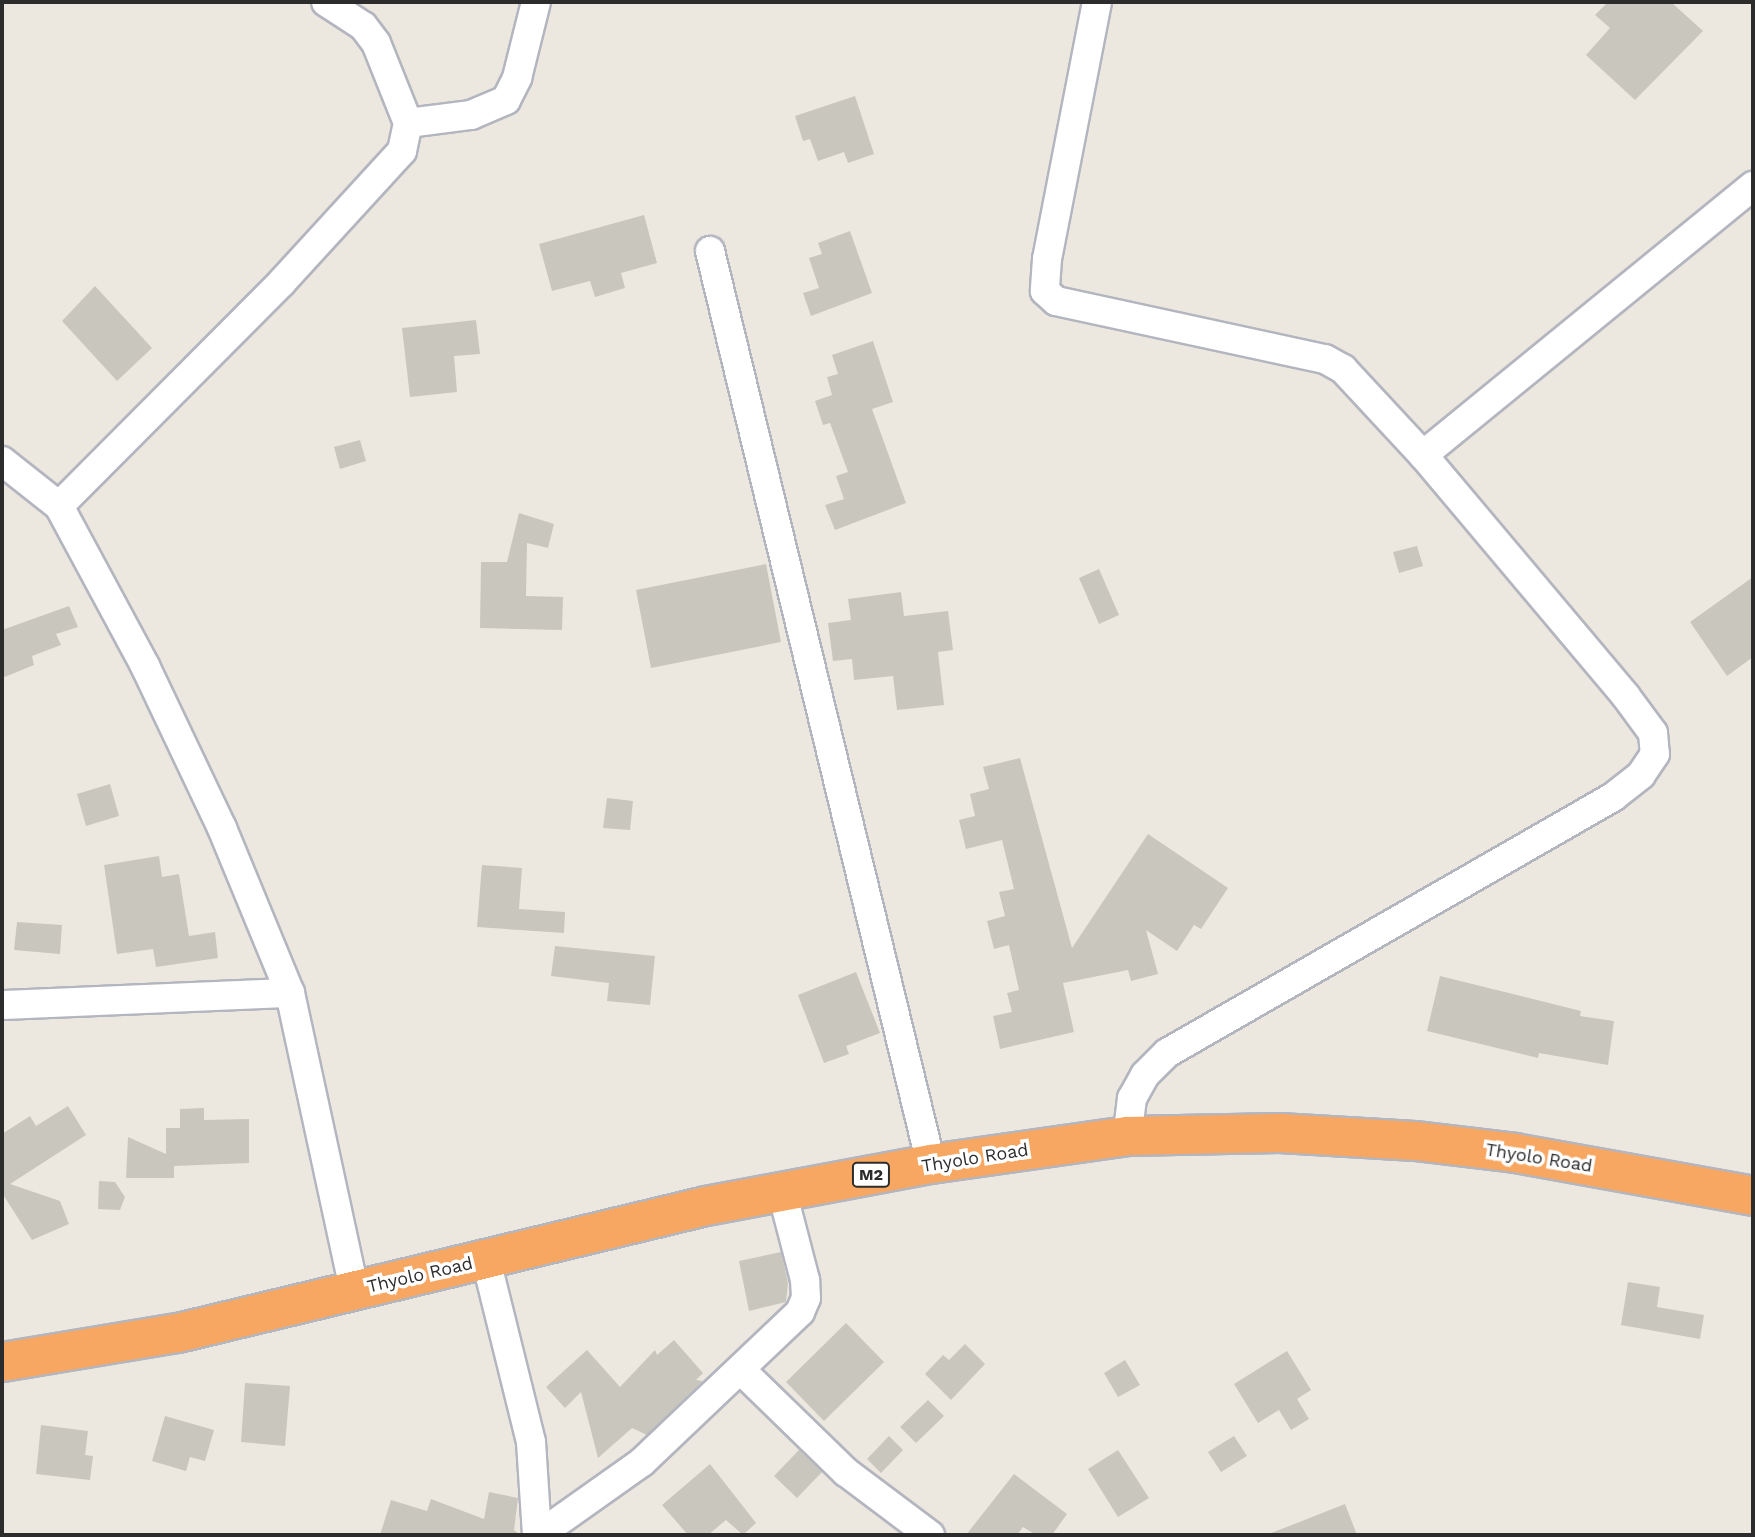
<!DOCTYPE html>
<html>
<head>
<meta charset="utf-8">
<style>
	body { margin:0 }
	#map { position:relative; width:1755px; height:1537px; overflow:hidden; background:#ede8df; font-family:"Work Sans",sans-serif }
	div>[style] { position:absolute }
	.building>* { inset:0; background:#c9c6be }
	.roads { filter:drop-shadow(2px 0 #b3b5bf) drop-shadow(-2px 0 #b3b5bf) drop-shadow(0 2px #b3b5bf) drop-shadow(0 -2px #b3b5bf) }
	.street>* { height:28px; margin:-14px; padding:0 14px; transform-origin:14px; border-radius:14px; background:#fff }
	.highway>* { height:38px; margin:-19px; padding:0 19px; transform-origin:19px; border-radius:19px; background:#f7a761 }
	span { translate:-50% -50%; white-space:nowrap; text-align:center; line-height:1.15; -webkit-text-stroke:7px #fff; paint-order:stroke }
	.shield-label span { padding:2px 5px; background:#fff; border:2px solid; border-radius:5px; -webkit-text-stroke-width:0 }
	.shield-label { font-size:16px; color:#2c2c2c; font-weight:700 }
	.street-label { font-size:18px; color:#2c2c2c }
	.frame { position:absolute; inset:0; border:4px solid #2c2c2c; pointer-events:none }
</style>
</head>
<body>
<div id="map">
	<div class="building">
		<div style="clip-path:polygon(1608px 2px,1671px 2px,1703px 31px,1635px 100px,1586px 55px,1610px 28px,1595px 15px)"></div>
		<div style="clip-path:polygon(855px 96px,874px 154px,848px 163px,844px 152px,818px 161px,810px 139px,803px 141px,795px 116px)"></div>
		<div style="clip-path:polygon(644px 215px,657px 263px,621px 273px,625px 288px,595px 297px,590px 281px,552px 291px,539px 244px)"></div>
		<div style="clip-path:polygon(850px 231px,872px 293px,811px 316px,803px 293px,819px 288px,809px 258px,822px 254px,818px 243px)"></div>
		<div style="clip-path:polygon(95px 286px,152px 348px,117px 381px,62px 321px)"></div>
		<div style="clip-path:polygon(476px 320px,480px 354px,454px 356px,457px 392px,410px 397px,402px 328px)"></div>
		<div style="clip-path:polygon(873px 341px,893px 402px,872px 409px,906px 503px,835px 530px,825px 505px,844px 499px,836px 476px,848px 472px,830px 423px,823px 425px,815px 401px,832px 395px,827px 377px,838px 374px,832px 355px)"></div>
		<div style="clip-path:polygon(360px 440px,366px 461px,340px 469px,334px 447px)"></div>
		<div style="clip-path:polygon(519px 513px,554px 524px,548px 548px,527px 543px,526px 596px,563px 597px,562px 630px,480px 628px,481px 562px,507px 562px)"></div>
		<div style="clip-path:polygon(1417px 546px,1423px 566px,1399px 573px,1393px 552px)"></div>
		<div style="clip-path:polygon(766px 564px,781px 642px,651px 668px,636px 590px)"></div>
		<div style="clip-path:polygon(1099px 569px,1119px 615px,1099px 624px,1079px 578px)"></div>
		<div style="clip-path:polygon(1753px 577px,1753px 657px,1727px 676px,1690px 622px)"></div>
		<div style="clip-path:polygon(901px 592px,904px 616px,948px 611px,953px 650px,938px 652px,944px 705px,897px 710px,893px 676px,854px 680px,852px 659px,833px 661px,828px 623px,851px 620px,848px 599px)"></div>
		<div style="clip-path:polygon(69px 606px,78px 627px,56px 634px,61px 645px,32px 656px,34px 665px,2px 678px,2px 630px)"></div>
		<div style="clip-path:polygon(1020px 758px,1072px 948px,1148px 834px,1228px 888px,1201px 929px,1194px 925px,1177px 951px,1146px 930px,1158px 974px,1131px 981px,1128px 970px,1063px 983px,1074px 1032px,1000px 1049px,993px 1016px,1012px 1012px,1007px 993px,1019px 990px,1009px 945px,994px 949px,987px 921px,1005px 916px,999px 892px,1014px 889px,1002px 840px,966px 849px,959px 820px,975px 816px,970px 794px,989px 789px,983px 767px)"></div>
		<div style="clip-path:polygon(110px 784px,119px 816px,86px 826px,77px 794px)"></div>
		<div style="clip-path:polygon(607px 798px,633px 801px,630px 830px,603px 828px)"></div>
		<div style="clip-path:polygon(159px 856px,162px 877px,179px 874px,189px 936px,215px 932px,218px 958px,156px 967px,153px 949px,117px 954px,104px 865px)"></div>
		<div style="clip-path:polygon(482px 865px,522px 868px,519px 909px,565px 912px,564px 933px,477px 927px)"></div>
		<div style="clip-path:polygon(17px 922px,62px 925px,60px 954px,14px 950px)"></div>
		<div style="clip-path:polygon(555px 946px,655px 956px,650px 1005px,607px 1001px,609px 983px,551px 976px)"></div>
		<div style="clip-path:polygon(856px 972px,880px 1033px,846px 1046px,849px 1054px,824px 1063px,798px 995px)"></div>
		<div style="clip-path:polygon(1440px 976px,1581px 1011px,1580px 1016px,1614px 1021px,1608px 1065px,1539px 1053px,1538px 1058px,1427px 1031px)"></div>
		<div style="clip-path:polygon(68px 1106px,86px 1135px,10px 1184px,60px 1201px,69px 1224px,32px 1240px,2px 1193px,2px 1134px,30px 1116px,36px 1126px)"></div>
		<div style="clip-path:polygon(204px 1108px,204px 1120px,249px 1119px,249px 1163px,174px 1166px,174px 1178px,126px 1178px,128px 1137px,166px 1154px,166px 1128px,180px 1128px,180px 1109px)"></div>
		<div style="clip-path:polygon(99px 1181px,115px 1182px,125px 1197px,120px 1210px,98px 1209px)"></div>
		<div style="clip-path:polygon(781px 1252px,788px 1283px,786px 1302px,749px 1311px,739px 1261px)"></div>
		<div style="clip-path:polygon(1628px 1282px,1660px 1287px,1657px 1307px,1704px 1315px,1700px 1339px,1621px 1325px)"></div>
		<div style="clip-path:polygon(846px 1323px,884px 1362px,824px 1421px,786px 1382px)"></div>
		<div style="clip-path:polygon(674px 1340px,703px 1373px,696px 1380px,703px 1381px,647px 1435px,632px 1428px,598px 1458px,581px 1392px,565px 1408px,546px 1387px,587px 1350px,620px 1387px,655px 1350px,657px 1355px)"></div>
		<div style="clip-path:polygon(965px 1344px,985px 1364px,951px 1400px,925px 1374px,943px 1355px,949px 1360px)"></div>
		<div style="clip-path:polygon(1287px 1351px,1311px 1390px,1297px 1399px,1309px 1419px,1291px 1430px,1279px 1410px,1258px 1423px,1234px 1384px)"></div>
		<div style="clip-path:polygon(1125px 1360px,1140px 1385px,1118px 1397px,1104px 1373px)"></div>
		<div style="clip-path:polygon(245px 1383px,290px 1386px,285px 1446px,241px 1442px)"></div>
		<div style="clip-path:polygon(928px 1400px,944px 1416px,916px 1443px,900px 1427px)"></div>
		<div style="clip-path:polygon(165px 1416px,214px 1430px,205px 1461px,190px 1457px,186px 1471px,152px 1461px)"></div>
		<div style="clip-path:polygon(41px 1425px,88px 1431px,85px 1455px,93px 1456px,90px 1480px,36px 1474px)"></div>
		<div style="clip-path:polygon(889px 1436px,903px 1450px,881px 1473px,867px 1459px)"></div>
		<div style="clip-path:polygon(1234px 1436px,1247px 1456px,1221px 1472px,1208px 1452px)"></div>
		<div style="clip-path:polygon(799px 1450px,822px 1472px,797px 1498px,774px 1476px)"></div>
		<div style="clip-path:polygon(1118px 1450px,1149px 1498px,1118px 1517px,1088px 1469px)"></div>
		<div style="clip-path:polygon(710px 1464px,756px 1523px,743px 1535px,726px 1520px,708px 1535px,688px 1535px,662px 1505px)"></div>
		<div style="clip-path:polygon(1014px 1474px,1067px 1514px,1052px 1535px,1036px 1535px,1023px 1527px,1017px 1535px,966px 1535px)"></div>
		<div style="clip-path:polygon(489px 1492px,518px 1498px,514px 1530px,520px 1535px,380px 1535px,391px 1500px,427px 1511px,431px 1499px,484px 1519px)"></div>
		<div style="clip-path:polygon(1345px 1504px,1357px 1535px,1269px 1535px,1269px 1534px)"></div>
	</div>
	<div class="roads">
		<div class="street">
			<div style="left:1097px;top:2px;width:262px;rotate:101deg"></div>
			<div style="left:1047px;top:259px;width:32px;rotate:94deg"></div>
			<div style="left:1045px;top:291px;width:15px;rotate:42deg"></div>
			<div style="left:1056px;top:301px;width:275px;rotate:12.2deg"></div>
			<div style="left:1325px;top:359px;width:21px;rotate:29deg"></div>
			<div style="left:1343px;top:369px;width:117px;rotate:47.1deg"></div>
			<div style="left:1423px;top:455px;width:314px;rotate:49.9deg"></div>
			<div style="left:1625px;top:695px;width:47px;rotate:53.6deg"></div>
			<div style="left:1653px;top:733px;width:21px;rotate:85deg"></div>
			<div style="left:1655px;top:754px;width:25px;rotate:124deg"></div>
			<div style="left:1641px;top:775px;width:36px;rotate:142deg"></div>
			<div style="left:1613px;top:797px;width:514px;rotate:150.14deg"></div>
			<div style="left:1167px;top:1053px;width:31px;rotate:135deg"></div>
			<div style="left:1145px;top:1075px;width:26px;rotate:119deg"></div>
			<div style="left:1132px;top:1098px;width:38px;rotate:97deg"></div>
			<div style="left:408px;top:123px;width:64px;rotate:-7.2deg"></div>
			<div style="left:471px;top:115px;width:38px;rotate:-23deg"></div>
			<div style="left:506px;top:100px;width:25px;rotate:-63deg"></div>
			<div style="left:517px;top:78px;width:78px;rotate:-76deg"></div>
			<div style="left:710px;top:251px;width:939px;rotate:76.39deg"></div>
			<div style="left:1423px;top:455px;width:426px;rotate:-39.2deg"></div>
			<div style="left:2px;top:461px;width:73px;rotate:38.3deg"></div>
			<div style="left:59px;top:506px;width:182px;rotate:61.7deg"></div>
			<div style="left:145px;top:666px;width:179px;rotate:64.6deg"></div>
			<div style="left:222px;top:828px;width:178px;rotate:67.6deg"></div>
			<div style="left:290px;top:993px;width:304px;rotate:77.8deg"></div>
			<div style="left:59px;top:506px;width:315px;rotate:-45.1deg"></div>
			<div style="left:281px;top:283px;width:179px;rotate:-47.5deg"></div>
			<div style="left:402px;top:151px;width:29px;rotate:-78deg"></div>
			<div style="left:408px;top:123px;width:86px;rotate:-111.8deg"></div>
			<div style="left:376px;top:43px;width:21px;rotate:-127deg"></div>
			<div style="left:363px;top:26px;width:44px;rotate:-147deg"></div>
			<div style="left:2px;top:1005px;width:288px;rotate:-2.4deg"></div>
			<div style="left:486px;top:1260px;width:187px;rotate:76.1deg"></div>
			<div style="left:531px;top:1442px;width:93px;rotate:86.3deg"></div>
			<div style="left:742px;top:1371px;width:145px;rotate:44.2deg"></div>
			<div style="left:846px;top:1472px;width:105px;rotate:36.9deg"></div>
			<div style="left:539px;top:1535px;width:126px;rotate:-35.3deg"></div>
			<div style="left:642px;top:1462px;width:218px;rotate:-43.5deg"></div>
			<div style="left:800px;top:1312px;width:15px;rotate:-67deg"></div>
			<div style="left:806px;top:1298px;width:18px;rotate:-93deg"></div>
			<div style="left:805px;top:1280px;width:91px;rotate:-104.6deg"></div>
		</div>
		<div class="highway">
			<div style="left:2px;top:1362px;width:178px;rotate:-9.4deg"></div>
			<div style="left:178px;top:1333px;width:543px;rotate:-13.52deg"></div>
			<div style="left:706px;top:1206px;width:229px;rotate:-10.6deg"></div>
			<div style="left:931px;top:1164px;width:198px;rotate:-8.1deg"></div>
			<div style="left:1127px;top:1136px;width:153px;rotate:-1.1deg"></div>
			<div style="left:1280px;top:1133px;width:135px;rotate:3.4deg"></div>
			<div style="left:1415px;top:1141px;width:101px;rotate:6.8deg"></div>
			<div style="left:1515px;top:1153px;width:242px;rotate:10.2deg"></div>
		</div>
	</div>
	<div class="shield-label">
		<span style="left:871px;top:1175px">M2</span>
	</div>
	<div class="street-label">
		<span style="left:975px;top:1158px;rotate:-9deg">Thyolo Road</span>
		<span style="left:1539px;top:1158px;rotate:9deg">Thyolo Road</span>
		<span style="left:420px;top:1275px;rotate:-13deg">Thyolo Road</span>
	</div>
	<div class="frame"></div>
</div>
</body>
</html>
